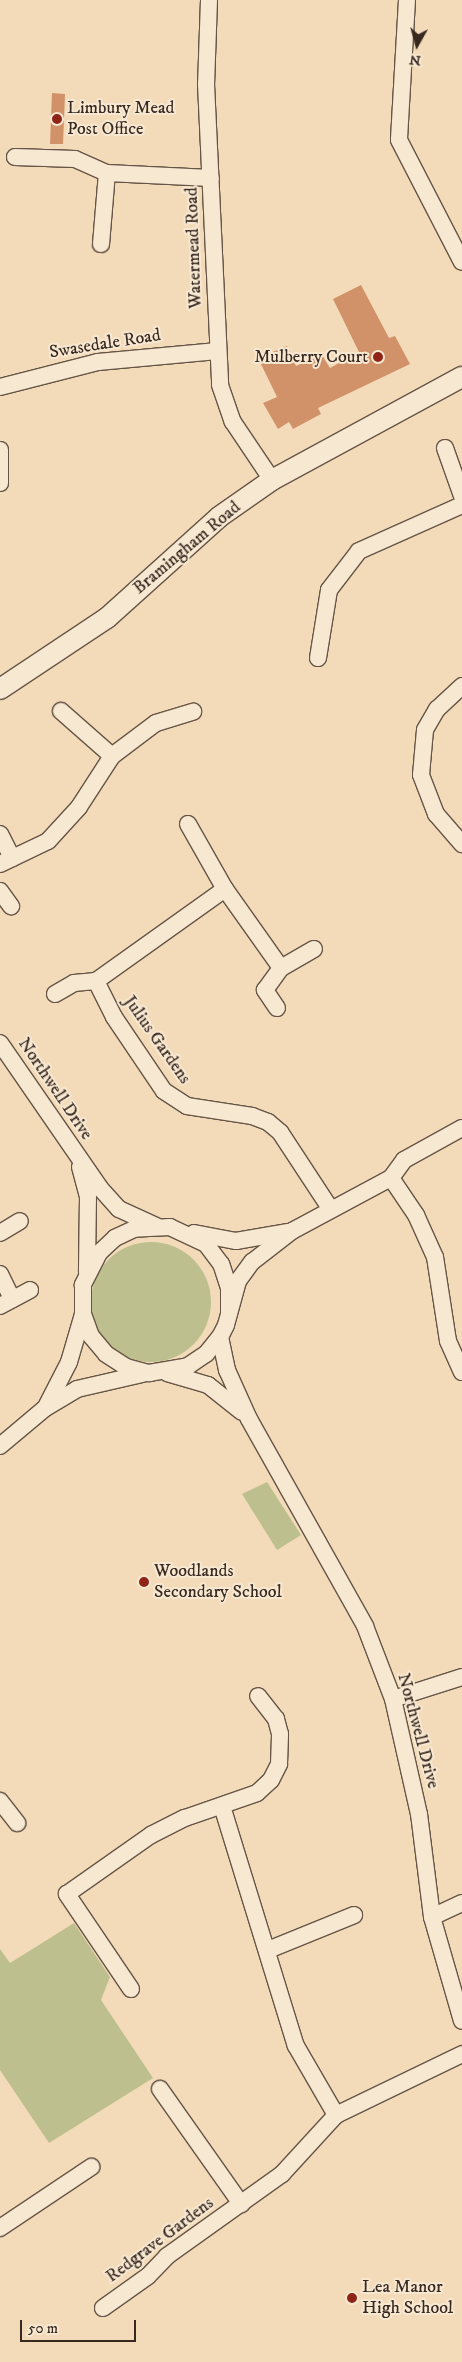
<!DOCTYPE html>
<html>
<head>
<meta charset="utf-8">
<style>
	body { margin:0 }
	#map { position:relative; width:462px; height:2362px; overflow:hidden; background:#f3dbb9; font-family:"IM FELL DW Pica",serif }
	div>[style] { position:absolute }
	.green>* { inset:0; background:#bdc08e }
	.round { border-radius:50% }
	.building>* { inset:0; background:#d19269 }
	.roads { filter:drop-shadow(1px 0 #665546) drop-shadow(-1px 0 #665546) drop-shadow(0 1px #665546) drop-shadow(0 -1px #665546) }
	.minor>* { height:16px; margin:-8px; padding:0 8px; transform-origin:8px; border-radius:8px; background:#f7e8d2 }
	.tertiary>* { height:20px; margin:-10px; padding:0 10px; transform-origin:10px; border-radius:10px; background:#f7e8d2 }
	.dots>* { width:14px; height:14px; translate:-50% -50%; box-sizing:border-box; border:2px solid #f7e8d2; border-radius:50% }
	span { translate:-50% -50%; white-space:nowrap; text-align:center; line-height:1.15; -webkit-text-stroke:4px #f7e8d2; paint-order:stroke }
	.poi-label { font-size:18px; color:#372820 }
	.left { translate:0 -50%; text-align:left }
	.right { translate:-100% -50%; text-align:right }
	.street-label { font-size:18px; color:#372820 }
	.north { position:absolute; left:392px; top:20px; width:50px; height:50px; -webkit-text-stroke:4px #f7e8d2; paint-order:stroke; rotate:187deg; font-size:14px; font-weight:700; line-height:20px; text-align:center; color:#372820 }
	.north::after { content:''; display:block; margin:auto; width:18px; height:22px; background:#372820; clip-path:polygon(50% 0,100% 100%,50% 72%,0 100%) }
	.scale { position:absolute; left:20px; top:2320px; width:116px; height:22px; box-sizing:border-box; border:2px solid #372820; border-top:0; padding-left:6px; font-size:15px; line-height:18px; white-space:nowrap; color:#372820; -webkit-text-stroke:4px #f7e8d2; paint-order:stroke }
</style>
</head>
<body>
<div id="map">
	<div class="green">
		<div class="round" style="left:91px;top:1242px;width:120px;height:120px"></div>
		<div style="clip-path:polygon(267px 1482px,301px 1535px,277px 1550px,242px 1494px)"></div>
		<div style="clip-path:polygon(74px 1923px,110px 1977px,101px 2000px,153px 2078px,49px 2143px,0 2070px,0 1949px,10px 1963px)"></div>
	</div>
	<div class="building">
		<div style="clip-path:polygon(52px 93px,65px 94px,63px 144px,50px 144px)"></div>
		<div style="clip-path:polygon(361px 285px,389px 338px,395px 336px,410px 364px,318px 408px,321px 414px,293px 429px,289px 422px,278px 429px,263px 403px,277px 397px,258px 358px,287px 346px,296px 366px,322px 355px,330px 368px,359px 352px,333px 299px)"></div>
	</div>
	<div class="roads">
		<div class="minor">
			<div style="left:209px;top:0;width:84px;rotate:92deg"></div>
			<div style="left:206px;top:84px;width:301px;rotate:87.3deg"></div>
			<div style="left:220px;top:385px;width:39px;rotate:71deg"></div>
			<div style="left:233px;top:422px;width:70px;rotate:56.1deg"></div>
			<div style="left:407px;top:0;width:140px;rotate:93.3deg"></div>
			<div style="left:399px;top:140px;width:137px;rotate:62.7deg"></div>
			<div style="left:15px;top:157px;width:60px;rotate:1.9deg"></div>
			<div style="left:75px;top:159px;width:35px;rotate:24deg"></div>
			<div style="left:107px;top:173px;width:104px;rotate:2.8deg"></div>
			<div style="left:101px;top:244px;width:71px;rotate:-85.2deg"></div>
			<div style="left:0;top:387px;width:101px;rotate:-14.3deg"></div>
			<div style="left:98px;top:362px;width:120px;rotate:-5.3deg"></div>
			<div style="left:445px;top:448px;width:51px;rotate:70.5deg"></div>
			<div style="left:0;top:450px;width:33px;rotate:90deg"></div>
			<div style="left:318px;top:658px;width:69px;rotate:-80.8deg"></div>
			<div style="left:329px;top:590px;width:49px;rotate:-52.4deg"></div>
			<div style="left:359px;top:551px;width:113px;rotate:-24.1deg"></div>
			<div style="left:462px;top:686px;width:34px;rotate:137deg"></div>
			<div style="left:437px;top:709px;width:24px;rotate:120deg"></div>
			<div style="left:425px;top:730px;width:45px;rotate:95.1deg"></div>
			<div style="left:421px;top:775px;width:42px;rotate:69deg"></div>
			<div style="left:436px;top:814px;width:40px;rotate:49deg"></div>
			<div style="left:61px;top:711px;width:68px;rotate:41.4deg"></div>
			<div style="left:188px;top:824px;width:75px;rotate:60.4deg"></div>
			<div style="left:0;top:834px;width:27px;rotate:63deg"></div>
			<div style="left:0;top:864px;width:53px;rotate:-25.6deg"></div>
			<div style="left:48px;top:841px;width:46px;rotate:-47.6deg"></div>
			<div style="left:79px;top:807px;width:61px;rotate:-57.1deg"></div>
			<div style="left:112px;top:756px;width:55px;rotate:-36.9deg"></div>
			<div style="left:156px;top:723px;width:39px;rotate:-17deg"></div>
			<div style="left:0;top:891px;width:19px;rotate:54deg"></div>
			<div style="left:281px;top:968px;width:97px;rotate:-125.3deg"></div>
			<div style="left:225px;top:889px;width:158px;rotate:144.5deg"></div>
			<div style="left:96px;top:981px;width:40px;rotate:63.4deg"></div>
			<div style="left:114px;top:1017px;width:89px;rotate:56deg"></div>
			<div style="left:164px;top:1091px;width:27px;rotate:33deg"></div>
			<div style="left:187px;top:1106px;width:66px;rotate:8.7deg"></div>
			<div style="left:252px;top:1116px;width:17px;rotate:21deg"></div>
			<div style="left:268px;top:1122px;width:16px;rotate:40deg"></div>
			<div style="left:280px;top:1132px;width:91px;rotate:56.7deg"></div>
			<div style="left:55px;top:994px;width:22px;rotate:-30deg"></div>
			<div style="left:74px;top:983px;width:22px;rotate:-5deg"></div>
			<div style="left:277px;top:1008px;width:22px;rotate:-124deg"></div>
			<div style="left:265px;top:990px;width:27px;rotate:-54deg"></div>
			<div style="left:281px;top:968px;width:38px;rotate:-30deg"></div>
			<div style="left:0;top:1043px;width:176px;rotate:55.4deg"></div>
			<div style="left:100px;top:1188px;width:28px;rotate:48deg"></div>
			<div style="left:119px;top:1209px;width:41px;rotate:24.7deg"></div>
			<div style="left:80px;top:1167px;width:30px;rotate:75deg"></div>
			<div style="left:88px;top:1196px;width:76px;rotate:90.8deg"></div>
			<div style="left:391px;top:1178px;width:45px;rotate:56deg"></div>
			<div style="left:416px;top:1215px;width:46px;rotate:65.7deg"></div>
			<div style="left:435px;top:1257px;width:85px;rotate:81.2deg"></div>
			<div style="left:448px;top:1341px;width:34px;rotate:66deg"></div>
			<div style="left:0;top:1233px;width:23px;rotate:-31deg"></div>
			<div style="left:194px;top:1233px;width:43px;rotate:10.8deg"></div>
			<div style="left:236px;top:1241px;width:53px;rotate:-9.8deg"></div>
			<div style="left:0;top:1274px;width:28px;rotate:64deg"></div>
			<div style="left:0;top:1306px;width:34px;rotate:-28deg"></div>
			<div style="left:229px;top:1313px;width:25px;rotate:-90deg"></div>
			<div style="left:229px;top:1288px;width:25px;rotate:-108deg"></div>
			<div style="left:221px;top:1264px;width:25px;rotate:-127deg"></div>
			<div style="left:206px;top:1244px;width:40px;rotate:-155deg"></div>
			<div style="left:170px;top:1227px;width:36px;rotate:177deg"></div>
			<div style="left:134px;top:1229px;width:21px;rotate:155deg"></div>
			<div style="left:115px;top:1238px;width:22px;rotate:137deg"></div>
			<div style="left:99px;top:1253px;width:36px;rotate:117deg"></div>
			<div style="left:83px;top:1285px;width:29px;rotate:90deg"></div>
			<div style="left:83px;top:1314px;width:23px;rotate:70deg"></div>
			<div style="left:91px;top:1336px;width:23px;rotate:50deg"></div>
			<div style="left:106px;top:1354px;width:24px;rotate:33deg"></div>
			<div style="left:126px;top:1367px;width:24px;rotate:15deg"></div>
			<div style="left:149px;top:1373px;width:40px;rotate:-10deg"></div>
			<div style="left:188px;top:1366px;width:22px;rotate:-34deg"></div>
			<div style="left:206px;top:1354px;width:22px;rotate:-51deg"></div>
			<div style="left:220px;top:1337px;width:13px;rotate:-63deg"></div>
			<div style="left:226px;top:1325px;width:46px;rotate:-74.7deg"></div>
			<div style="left:238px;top:1281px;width:24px;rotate:-54deg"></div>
			<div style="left:252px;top:1262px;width:51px;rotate:-37.8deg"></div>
			<div style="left:292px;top:1231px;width:112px;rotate:-28.2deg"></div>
			<div style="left:391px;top:1178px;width:22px;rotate:-54deg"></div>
			<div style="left:404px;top:1160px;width:66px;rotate:-28.9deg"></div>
			<div style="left:220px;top:1337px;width:34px;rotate:78deg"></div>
			<div style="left:227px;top:1370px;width:54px;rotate:65.8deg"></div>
			<div style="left:249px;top:1419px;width:237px;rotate:60.7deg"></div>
			<div style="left:365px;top:1626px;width:78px;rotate:69deg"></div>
			<div style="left:393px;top:1699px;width:118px;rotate:77.3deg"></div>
			<div style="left:419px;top:1814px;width:104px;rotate:82.8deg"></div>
			<div style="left:432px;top:1917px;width:108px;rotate:73.9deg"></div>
			<div style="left:167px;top:1373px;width:43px;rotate:16.3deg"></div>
			<div style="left:208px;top:1385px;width:43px;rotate:38.5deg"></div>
			<div style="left:47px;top:1405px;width:48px;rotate:-62.9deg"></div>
			<div style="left:69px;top:1362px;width:50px;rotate:-73.7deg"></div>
			<div style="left:0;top:1446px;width:57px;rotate:-40.1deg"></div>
			<div style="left:44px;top:1409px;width:39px;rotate:-31deg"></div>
			<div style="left:77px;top:1389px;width:67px;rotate:-13deg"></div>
			<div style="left:393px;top:1699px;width:72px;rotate:-17.7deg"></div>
			<div style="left:0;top:1801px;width:28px;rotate:52deg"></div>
			<div style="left:222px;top:1806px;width:251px;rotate:72.9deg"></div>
			<div style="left:296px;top:2046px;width:80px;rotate:59.9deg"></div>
			<div style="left:432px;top:1917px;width:33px;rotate:-25deg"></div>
			<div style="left:268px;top:1950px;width:93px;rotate:-22.1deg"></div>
			<div style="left:131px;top:1989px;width:115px;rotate:-124deg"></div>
			<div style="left:67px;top:1894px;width:103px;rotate:-35.1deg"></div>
			<div style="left:151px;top:1835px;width:38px;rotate:-27deg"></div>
			<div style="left:185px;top:1818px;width:76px;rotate:-19.1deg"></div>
			<div style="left:257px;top:1793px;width:19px;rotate:-43deg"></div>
			<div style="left:271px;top:1780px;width:18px;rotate:-63deg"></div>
			<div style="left:279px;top:1764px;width:30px;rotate:-88deg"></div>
			<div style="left:280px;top:1734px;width:16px;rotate:-105deg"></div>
			<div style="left:276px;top:1719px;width:29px;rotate:-128deg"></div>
			<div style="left:160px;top:2089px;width:141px;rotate:54.8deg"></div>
			<div style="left:0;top:2228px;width:110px;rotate:-33.8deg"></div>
			<div style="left:103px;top:2308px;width:55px;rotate:-35.4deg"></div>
			<div style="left:148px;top:2276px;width:28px;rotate:-46deg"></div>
			<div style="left:167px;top:2256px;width:141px;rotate:-35.5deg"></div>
			<div style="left:282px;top:2174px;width:80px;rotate:-47.5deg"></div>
			<div style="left:336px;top:2115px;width:140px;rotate:-25.8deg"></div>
		</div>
		<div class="tertiary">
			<div style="left:0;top:689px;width:128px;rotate:-33.6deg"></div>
			<div style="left:107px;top:618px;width:151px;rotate:-42deg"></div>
			<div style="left:219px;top:517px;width:65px;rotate:-34.9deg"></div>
			<div style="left:272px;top:480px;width:216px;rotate:-28.5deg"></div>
		</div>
	</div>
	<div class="dots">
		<div style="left:57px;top:119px;background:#8f2418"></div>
		<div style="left:378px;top:357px;background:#8f2418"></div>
		<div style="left:144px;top:1582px;background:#8f2418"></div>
		<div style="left:352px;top:2298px;background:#8f2418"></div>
	</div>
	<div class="poi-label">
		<span class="left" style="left:67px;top:119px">Limbury Mead<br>Post Office</span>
		<span class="right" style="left:368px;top:357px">Mulberry Court</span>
		<span class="left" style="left:154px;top:1582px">Woodlands<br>Secondary School</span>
		<span class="left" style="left:362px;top:2298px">Lea Manor<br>High School</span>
	</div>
	<div class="street-label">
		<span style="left:194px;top:248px;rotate:-92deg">Watermead Road</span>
		<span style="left:105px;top:344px;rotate:-9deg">Swasedale Road</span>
		<span style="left:187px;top:548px;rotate:-40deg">Bramingham Road</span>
		<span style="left:157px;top:1040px;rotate:55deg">Julius Gardens</span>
		<span style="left:55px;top:1089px;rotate:56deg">Northwell Drive</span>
		<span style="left:418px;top:1731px;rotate:75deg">Northwell Drive</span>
		<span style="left:160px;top:2240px;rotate:-37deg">Redgrave Gardens</span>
	</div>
	<div class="north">N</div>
	<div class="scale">50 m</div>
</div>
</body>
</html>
